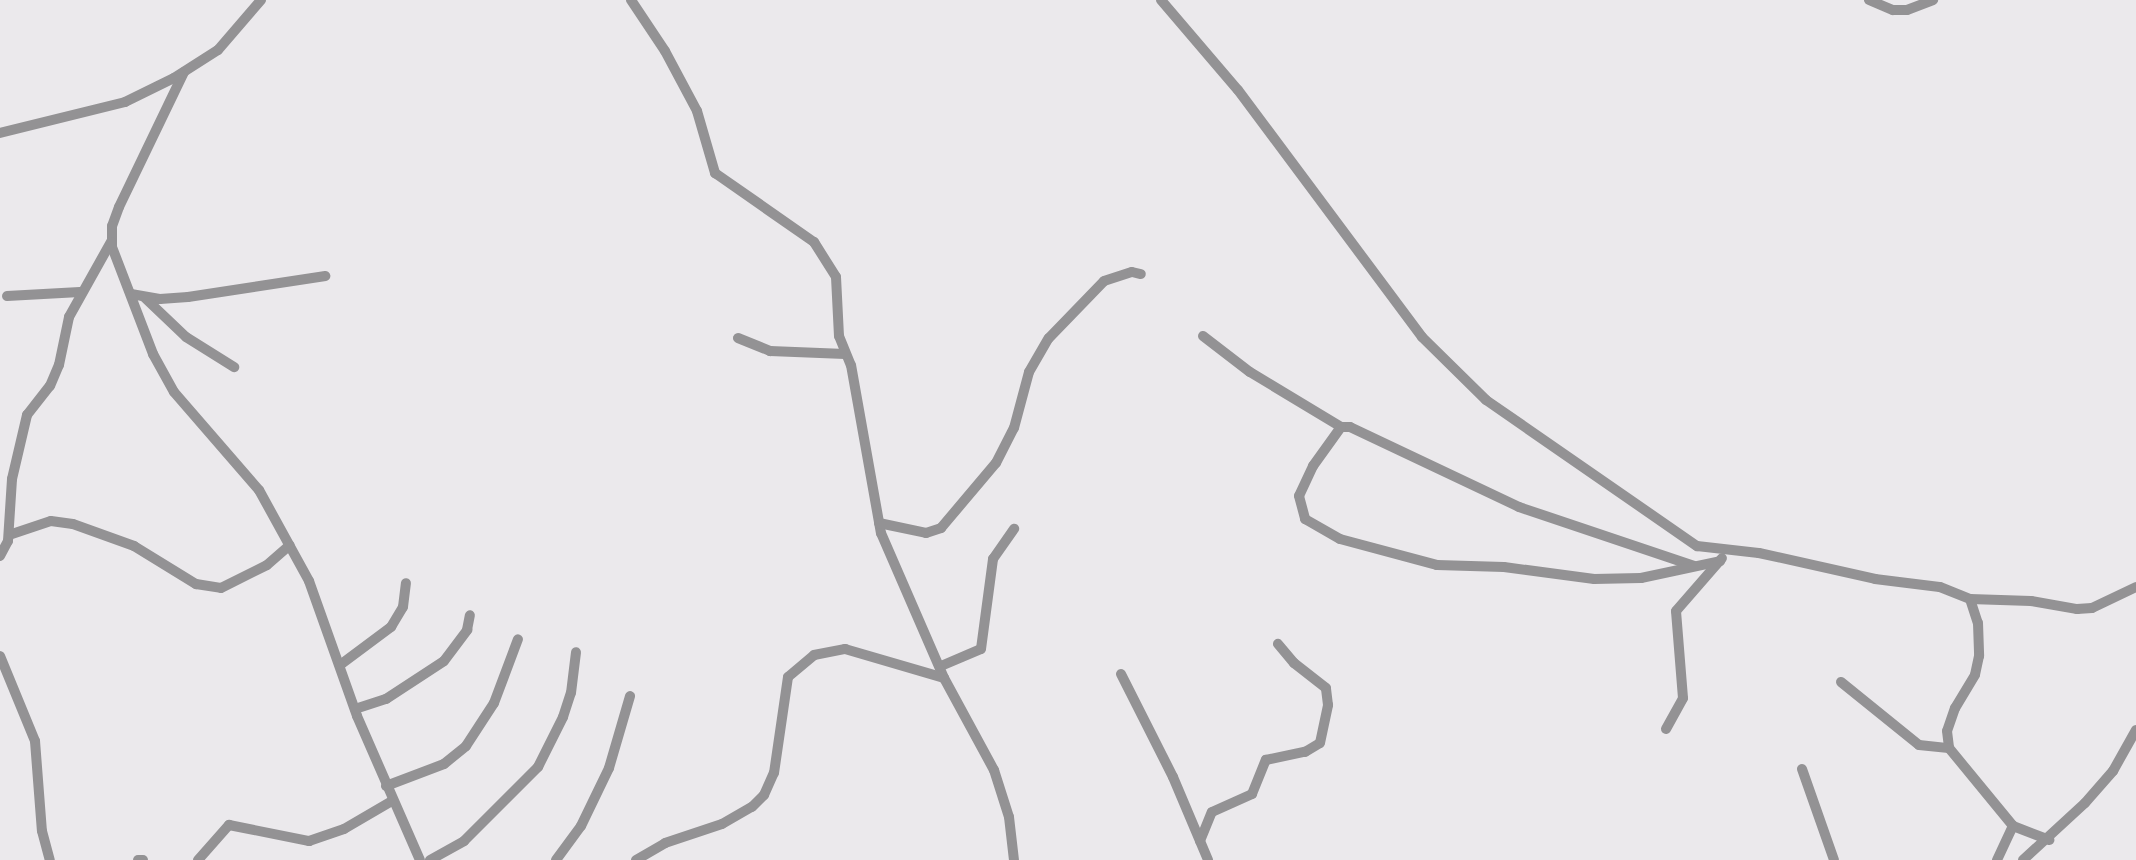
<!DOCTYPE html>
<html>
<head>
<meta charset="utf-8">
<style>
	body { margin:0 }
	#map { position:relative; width:2136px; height:860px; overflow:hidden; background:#ebe9ec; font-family:"Open Sans",sans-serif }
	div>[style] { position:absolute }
	.minor>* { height:10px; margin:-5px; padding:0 5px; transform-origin:5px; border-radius:5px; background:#939294 }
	span { translate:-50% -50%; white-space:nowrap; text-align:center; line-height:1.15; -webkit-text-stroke:5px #fff; paint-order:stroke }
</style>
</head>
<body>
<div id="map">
	<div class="minor">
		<div style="left:631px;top:0;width:61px;rotate:56.3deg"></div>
		<div style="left:665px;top:51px;width:68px;rotate:61.9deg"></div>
		<div style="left:697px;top:111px;width:65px;rotate:73.8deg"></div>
		<div style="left:715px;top:173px;width:121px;rotate:34.9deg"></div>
		<div style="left:814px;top:242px;width:41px;rotate:57.8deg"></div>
		<div style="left:836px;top:277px;width:59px;rotate:87.1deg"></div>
		<div style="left:839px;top:336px;width:31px;rotate:68deg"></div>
		<div style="left:851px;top:365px;width:171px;rotate:79.9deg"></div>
		<div style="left:881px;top:533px;width:158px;rotate:66.5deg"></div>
		<div style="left:944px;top:678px;width:105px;rotate:61.5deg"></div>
		<div style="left:994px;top:770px;width:49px;rotate:72.3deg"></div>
		<div style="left:1009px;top:817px;width:43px;rotate:83.4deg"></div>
		<div style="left:1161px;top:0;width:118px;rotate:49.5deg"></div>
		<div style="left:1238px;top:90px;width:308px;rotate:53.3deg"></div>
		<div style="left:1422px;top:337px;width:90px;rotate:44.5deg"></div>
		<div style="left:1486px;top:400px;width:257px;rotate:34.7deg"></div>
		<div style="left:1697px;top:546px;width:62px;rotate:6.4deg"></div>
		<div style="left:1759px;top:553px;width:119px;rotate:12.6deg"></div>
		<div style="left:1875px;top:579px;width:65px;rotate:7deg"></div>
		<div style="left:1940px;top:587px;width:32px;rotate:22deg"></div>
		<div style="left:1970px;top:599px;width:25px;rotate:72deg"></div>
		<div style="left:1978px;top:623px;width:33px;rotate:88deg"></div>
		<div style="left:1979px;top:656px;width:19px;rotate:102deg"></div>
		<div style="left:1975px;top:675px;width:39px;rotate:121deg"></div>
		<div style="left:1955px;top:708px;width:24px;rotate:109deg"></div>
		<div style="left:1947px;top:731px;width:17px;rotate:83deg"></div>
		<div style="left:1949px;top:748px;width:101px;rotate:50.6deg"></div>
		<div style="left:2013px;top:826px;width:39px;rotate:21deg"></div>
		<div style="left:1869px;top:0;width:26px;rotate:23deg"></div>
		<div style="left:1893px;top:10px;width:14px"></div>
		<div style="left:1907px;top:10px;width:28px;rotate:-21deg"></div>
		<div style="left:184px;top:72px;width:150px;rotate:115.7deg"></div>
		<div style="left:119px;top:207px;width:20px;rotate:110deg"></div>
		<div style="left:112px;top:226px;width:21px;rotate:90deg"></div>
		<div style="left:112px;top:247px;width:115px;rotate:69deg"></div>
		<div style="left:153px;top:354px;width:43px;rotate:61.1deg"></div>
		<div style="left:174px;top:392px;width:130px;rotate:49.1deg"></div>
		<div style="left:259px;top:490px;width:104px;rotate:61.2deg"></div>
		<div style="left:309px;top:581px;width:143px;rotate:70.4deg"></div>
		<div style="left:357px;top:716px;width:157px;rotate:66.4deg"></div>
		<div style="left:0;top:133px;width:129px;rotate:-13.9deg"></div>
		<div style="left:125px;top:102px;width:55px;rotate:-26.1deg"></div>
		<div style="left:174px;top:78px;width:52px;rotate:-32.5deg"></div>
		<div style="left:218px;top:50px;width:66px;rotate:-49.3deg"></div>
		<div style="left:131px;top:294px;width:29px;rotate:10deg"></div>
		<div style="left:160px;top:299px;width:28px;rotate:-4deg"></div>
		<div style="left:188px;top:297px;width:139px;rotate:-8.7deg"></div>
		<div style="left:7px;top:296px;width:73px;rotate:-3.1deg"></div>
		<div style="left:144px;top:297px;width:58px;rotate:43.6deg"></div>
		<div style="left:186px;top:337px;width:57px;rotate:32deg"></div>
		<div style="left:1203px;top:336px;width:59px;rotate:37.5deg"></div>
		<div style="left:1250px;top:372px;width:106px;rotate:31.1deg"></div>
		<div style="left:1341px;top:427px;width:9px"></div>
		<div style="left:1350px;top:427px;width:187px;rotate:25.3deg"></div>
		<div style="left:1519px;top:507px;width:185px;rotate:18.6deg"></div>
		<div style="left:738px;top:338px;width:35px;rotate:22deg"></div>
		<div style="left:770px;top:351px;width:75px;rotate:2.3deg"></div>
		<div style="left:1341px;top:427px;width:48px;rotate:125.7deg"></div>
		<div style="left:1313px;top:466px;width:33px;rotate:115deg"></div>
		<div style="left:1299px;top:496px;width:24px;rotate:75deg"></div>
		<div style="left:1305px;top:519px;width:40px;rotate:29.7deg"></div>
		<div style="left:1340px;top:539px;width:100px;rotate:15deg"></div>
		<div style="left:1437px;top:565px;width:67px;rotate:1.7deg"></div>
		<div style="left:1504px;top:567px;width:91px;rotate:7.6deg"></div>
		<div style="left:1594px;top:579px;width:47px;rotate:-1.2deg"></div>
		<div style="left:1641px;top:578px;width:81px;rotate:-12.1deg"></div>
		<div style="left:879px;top:523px;width:48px;rotate:12deg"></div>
		<div style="left:926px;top:533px;width:16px;rotate:-18deg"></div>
		<div style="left:941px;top:528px;width:85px;rotate:-49.8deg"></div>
		<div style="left:996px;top:463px;width:39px;rotate:-63deg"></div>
		<div style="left:1014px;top:428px;width:58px;rotate:-75deg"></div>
		<div style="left:1029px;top:372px;width:39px;rotate:-60deg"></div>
		<div style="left:1049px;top:338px;width:79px;rotate:-46deg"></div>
		<div style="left:1104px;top:281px;width:29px;rotate:-18deg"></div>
		<div style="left:1132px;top:272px;width:9px;rotate:13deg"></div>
		<div style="left:9px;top:535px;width:44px;rotate:-18.4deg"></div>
		<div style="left:51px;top:521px;width:22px;rotate:8deg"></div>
		<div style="left:73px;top:524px;width:65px;rotate:19.8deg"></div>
		<div style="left:134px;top:546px;width:73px;rotate:31.5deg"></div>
		<div style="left:196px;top:584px;width:25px;rotate:9deg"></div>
		<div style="left:221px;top:588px;width:51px;rotate:-26.6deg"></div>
		<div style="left:267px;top:565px;width:30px;rotate:-41deg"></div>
		<div style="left:0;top:556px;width:17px;rotate:-62deg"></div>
		<div style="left:8px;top:541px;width:62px;rotate:-86.3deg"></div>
		<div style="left:12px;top:479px;width:66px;rotate:-76.8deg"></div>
		<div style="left:27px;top:415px;width:37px;rotate:-52deg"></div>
		<div style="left:50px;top:386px;width:23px;rotate:-67deg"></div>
		<div style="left:59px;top:365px;width:49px;rotate:-78.2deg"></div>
		<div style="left:69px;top:317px;width:86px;rotate:-60.8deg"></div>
		<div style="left:1970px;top:599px;width:61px;rotate:1.9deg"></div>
		<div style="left:2031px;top:601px;width:47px;rotate:9.9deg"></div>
		<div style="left:2077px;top:609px;width:15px;rotate:-4deg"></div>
		<div style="left:2092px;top:608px;width:49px;rotate:-25.5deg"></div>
		<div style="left:0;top:656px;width:92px;rotate:67.6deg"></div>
		<div style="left:35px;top:741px;width:90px;rotate:85.6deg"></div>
		<div style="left:42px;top:831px;width:30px;rotate:75deg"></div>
		<div style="left:340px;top:665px;width:64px;rotate:-36.7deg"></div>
		<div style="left:391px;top:627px;width:23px;rotate:-59deg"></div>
		<div style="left:403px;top:607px;width:24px;rotate:-83deg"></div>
		<div style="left:941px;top:666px;width:43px;rotate:-23deg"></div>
		<div style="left:981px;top:649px;width:91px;rotate:-82.4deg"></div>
		<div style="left:993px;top:559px;width:37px;rotate:-55deg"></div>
		<div style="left:1121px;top:674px;width:115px;rotate:63.2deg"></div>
		<div style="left:1173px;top:777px;width:90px;rotate:67.1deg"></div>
		<div style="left:1841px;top:682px;width:100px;rotate:38.9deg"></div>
		<div style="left:1919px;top:745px;width:30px;rotate:6deg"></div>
		<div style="left:355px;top:709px;width:33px;rotate:-18deg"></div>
		<div style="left:386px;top:699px;width:69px;rotate:-33.2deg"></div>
		<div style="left:444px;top:661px;width:39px;rotate:-53deg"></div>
		<div style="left:467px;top:630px;width:15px;rotate:-79deg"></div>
		<div style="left:1666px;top:729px;width:35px;rotate:-61deg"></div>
		<div style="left:1683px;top:698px;width:87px;rotate:-94.6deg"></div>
		<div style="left:1676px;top:611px;width:70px;rotate:-49deg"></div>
		<div style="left:1802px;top:769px;width:96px;rotate:70.6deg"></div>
		<div style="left:386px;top:786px;width:62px;rotate:-20.8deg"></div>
		<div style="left:444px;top:764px;width:28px;rotate:-39deg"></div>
		<div style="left:466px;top:746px;width:51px;rotate:-56.9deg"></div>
		<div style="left:494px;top:703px;width:68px;rotate:-69.4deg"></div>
		<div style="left:1200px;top:841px;width:31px;rotate:-68deg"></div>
		<div style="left:1212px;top:812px;width:44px;rotate:-24.2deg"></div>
		<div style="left:1252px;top:794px;width:37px;rotate:-68deg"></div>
		<div style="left:1266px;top:760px;width:40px;rotate:-12deg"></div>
		<div style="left:1305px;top:752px;width:17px;rotate:-31deg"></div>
		<div style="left:1320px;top:743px;width:39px;rotate:-78deg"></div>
		<div style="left:1328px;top:705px;width:17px;rotate:-97deg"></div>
		<div style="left:1326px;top:688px;width:41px;rotate:-142deg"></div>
		<div style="left:1294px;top:663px;width:25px;rotate:-130deg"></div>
		<div style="left:138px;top:860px;width:5px"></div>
		<div style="left:198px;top:860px;width:47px;rotate:-48.5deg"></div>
		<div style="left:229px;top:825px;width:82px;rotate:11.3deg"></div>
		<div style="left:309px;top:841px;width:37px;rotate:-19deg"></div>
		<div style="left:344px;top:829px;width:56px;rotate:-30.3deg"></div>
		<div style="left:430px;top:860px;width:39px;rotate:-29deg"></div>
		<div style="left:464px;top:841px;width:105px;rotate:-45deg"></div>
		<div style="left:538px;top:767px;width:56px;rotate:-63.4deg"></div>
		<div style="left:563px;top:717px;width:25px;rotate:-72deg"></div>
		<div style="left:571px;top:693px;width:41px;rotate:-83deg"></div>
		<div style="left:556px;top:860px;width:42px;rotate:-53.7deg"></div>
		<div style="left:581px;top:826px;width:64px;rotate:-64.2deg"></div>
		<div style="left:609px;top:768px;width:75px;rotate:-73.7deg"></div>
		<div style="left:636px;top:860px;width:34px;rotate:-30deg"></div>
		<div style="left:665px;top:843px;width:60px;rotate:-18.4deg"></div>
		<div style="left:722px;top:824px;width:34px;rotate:-30deg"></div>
		<div style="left:752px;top:807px;width:17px;rotate:-45deg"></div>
		<div style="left:764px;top:795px;width:24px;rotate:-66deg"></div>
		<div style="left:774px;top:773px;width:97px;rotate:-81.7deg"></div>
		<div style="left:788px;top:677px;width:34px;rotate:-40deg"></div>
		<div style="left:814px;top:655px;width:32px;rotate:-11deg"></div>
		<div style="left:845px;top:649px;width:103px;rotate:16.3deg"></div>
		<div style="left:1997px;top:860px;width:38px;rotate:-65deg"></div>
		<div style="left:2023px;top:860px;width:84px;rotate:-42.6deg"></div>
		<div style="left:2085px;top:803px;width:43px;rotate:-48.8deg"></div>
		<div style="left:2113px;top:771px;width:47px;rotate:-60.7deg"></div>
	</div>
</div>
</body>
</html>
